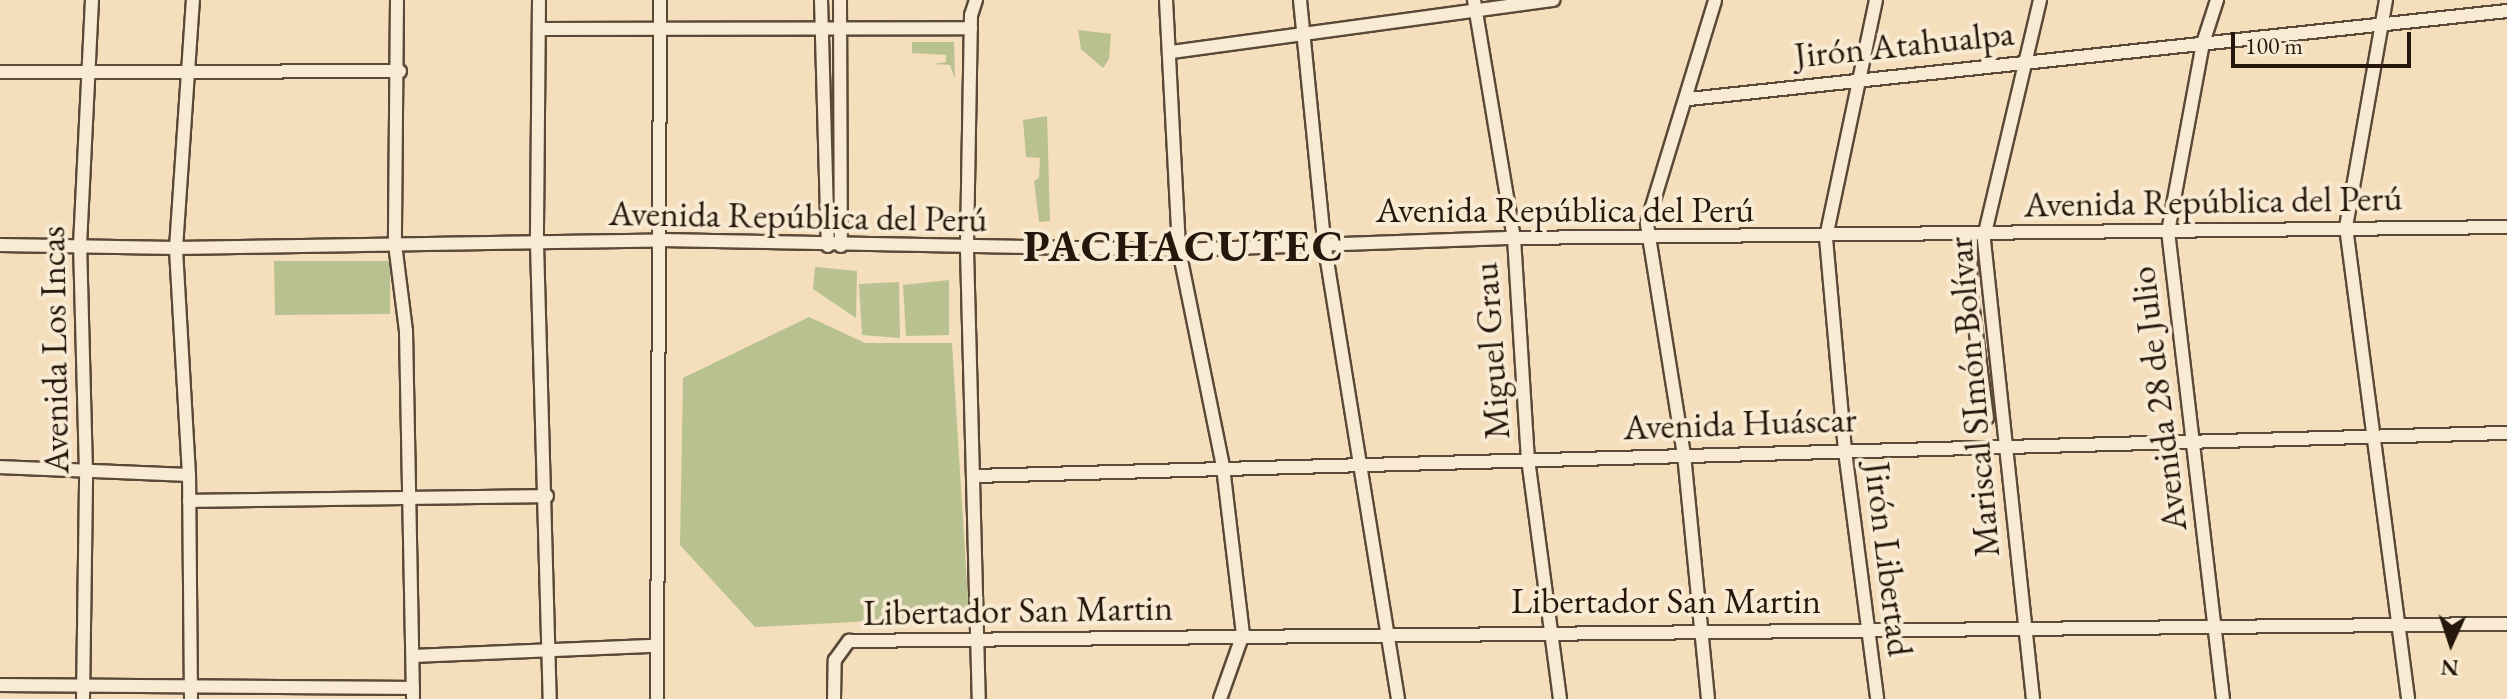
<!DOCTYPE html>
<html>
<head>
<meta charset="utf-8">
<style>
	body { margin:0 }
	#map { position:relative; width:2507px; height:699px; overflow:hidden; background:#f4debc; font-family:"EB Garamond",serif }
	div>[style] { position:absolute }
	.green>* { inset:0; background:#bac191 }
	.roads { filter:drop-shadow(2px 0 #5a4938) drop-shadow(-2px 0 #5a4938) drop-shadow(0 2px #5a4938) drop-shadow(0 -2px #5a4938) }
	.minor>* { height:12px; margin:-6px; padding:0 6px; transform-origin:6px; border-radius:6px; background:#f8ead3 }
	span { translate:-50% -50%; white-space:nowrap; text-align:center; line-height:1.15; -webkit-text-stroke:8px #f8ead3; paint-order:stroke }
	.street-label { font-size:36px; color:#26170c }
	.district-label { font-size:44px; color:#26170c; font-weight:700; letter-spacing:2px }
	.north { position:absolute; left:2411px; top:603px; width:80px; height:80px; -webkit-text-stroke:6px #f8ead3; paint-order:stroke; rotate:183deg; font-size:22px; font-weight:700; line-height:32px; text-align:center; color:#26170c }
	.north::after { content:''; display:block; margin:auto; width:28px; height:36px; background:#26170c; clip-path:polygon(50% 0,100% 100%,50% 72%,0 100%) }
	.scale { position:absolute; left:2231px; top:32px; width:180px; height:36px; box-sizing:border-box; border:4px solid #26170c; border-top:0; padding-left:10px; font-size:24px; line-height:28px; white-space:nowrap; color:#26170c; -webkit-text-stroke:6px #f8ead3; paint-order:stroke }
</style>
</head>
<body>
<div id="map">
	<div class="green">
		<div style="clip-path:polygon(1078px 30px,1111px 34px,1109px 59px,1103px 68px,1081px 49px)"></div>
		<div style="clip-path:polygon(912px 42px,954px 42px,955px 79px,950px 65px,933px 64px,946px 62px,946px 55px,912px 53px)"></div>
		<div style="clip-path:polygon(1047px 116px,1050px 221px,1039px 222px,1034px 181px,1039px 178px,1040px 158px,1026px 157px,1023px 120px)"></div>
		<div style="clip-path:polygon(274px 261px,390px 261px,390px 314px,275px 315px)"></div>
		<div style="clip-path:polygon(815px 267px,857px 271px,856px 318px,813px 289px)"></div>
		<div style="clip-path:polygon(949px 280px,949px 335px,906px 336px,903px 285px)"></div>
		<div style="clip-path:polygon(899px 282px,900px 338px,862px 335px,859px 284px)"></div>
		<div style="clip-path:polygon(809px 317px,865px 343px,952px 343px,969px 616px,755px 627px,680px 545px,683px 378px)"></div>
	</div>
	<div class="roads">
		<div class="minor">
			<div style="left:397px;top:0;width:244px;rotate:90.5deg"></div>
			<div style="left:395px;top:244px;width:88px;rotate:82.8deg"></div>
			<div style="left:406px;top:331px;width:368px;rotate:88.9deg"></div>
			<div style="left:539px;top:0;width:244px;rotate:90.5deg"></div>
			<div style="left:537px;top:244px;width:455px;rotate:88.4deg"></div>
			<div style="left:821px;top:0;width:246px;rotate:88.4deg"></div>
			<div style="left:840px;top:0;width:246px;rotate:89.8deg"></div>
			<div style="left:976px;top:0;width:16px;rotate:108deg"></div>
			<div style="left:971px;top:15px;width:235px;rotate:91deg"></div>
			<div style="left:967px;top:250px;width:449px;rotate:88.5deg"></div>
			<div style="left:1166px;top:0;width:250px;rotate:87deg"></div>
			<div style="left:1179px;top:250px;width:221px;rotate:78.5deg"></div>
			<div style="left:1223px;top:467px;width:168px;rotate:83.2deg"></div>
			<div style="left:1243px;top:634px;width:69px;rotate:109.5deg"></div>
			<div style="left:1300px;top:0;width:243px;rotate:84.3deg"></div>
			<div style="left:1324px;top:242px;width:463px;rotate:80.8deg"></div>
			<div style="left:1474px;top:0;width:241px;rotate:80.5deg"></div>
			<div style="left:1514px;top:238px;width:221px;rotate:86.4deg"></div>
			<div style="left:1528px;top:459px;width:242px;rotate:82.4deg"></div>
			<div style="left:1876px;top:0;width:243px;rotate:101.9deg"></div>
			<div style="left:1826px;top:238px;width:214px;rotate:84.9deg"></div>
			<div style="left:1845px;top:451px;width:250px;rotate:82.6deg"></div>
			<div style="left:2217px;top:0;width:45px;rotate:108deg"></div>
			<div style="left:2203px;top:43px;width:191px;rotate:100.5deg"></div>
			<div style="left:2168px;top:231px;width:471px;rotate:83.3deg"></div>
			<div style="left:2386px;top:0;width:230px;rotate:100deg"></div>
			<div style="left:2346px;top:227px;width:476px;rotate:82.5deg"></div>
			<div style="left:539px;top:29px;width:432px;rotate:-0.1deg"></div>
			<div style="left:1172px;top:52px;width:385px;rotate:-7.8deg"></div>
			<div style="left:0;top:72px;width:400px;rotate:-0.1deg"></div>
			<div style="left:1689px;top:99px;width:823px;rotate:-6.14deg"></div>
			<div style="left:1971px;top:237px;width:50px;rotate:91.1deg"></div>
			<div style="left:1970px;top:287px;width:132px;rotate:82.6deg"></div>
			<div style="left:0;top:245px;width:176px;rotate:1deg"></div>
			<div style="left:176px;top:248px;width:485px;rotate:-0.9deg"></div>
			<div style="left:661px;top:240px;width:518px;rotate:1.11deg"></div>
			<div style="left:1179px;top:250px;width:335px;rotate:-2.1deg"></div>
			<div style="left:1514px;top:238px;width:993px;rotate:-0.63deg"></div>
			<div style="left:0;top:467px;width:189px;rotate:2.4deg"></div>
			<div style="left:975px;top:476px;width:1533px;rotate:-1.61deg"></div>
			<div style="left:189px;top:501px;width:358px;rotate:-0.8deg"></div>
			<div style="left:413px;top:656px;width:242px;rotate:-2.4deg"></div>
			<div style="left:0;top:685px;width:413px;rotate:0.4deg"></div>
			<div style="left:83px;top:699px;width:227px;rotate:-89.2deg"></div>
			<div style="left:86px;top:472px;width:227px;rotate:-91.5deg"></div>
			<div style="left:80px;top:245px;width:245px;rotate:-87.2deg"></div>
			<div style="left:191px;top:699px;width:224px;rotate:-90.5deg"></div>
			<div style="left:189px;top:475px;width:227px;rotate:-93.3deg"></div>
			<div style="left:176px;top:248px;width:249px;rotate:-86.1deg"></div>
			<div style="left:657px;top:699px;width:699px;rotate:-89.75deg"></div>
			<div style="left:834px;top:699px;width:39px;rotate:-89deg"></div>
			<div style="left:835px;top:660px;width:24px;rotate:-54deg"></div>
			<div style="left:849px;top:641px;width:1658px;rotate:-0.59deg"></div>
			<div style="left:1708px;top:699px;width:245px;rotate:-95.6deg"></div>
			<div style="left:1684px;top:455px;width:235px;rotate:-99.1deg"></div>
			<div style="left:1647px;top:223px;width:233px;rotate:-73deg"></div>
			<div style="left:2033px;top:699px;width:465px;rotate:-96.1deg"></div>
			<div style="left:1984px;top:237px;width:244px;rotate:-76.7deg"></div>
		</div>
	</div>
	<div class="street-label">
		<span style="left:1904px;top:44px;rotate:-6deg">Jirón Atahualpa</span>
		<span style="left:2213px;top:201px;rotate:-1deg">Avenida República del Perú</span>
		<span style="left:1565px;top:210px">Avenida República del Perú</span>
		<span style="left:798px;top:216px;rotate:1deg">Avenida República del Perú</span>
		<span style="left:54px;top:350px;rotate:-91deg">Avenida Los Incas</span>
		<span style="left:1491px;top:351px;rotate:-94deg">Miguel Grau</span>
		<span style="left:1973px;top:397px;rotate:-95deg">Mariscal SImón Bolívar</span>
		<span style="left:2158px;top:399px;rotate:-97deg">Avenida 28 de Julio</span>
		<span style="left:1740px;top:423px;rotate:-2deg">Avenida Huáscar</span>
		<span style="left:1889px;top:559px;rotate:83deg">Jirón Libertad</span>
		<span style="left:1666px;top:601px">Libertador San Martin</span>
		<span style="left:1018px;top:610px;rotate:-1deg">Libertador San Martin</span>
	</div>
	<div class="district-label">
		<span style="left:1184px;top:246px">PACHACUTEC</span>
	</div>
	<div class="north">N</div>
	<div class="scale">100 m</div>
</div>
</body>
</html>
